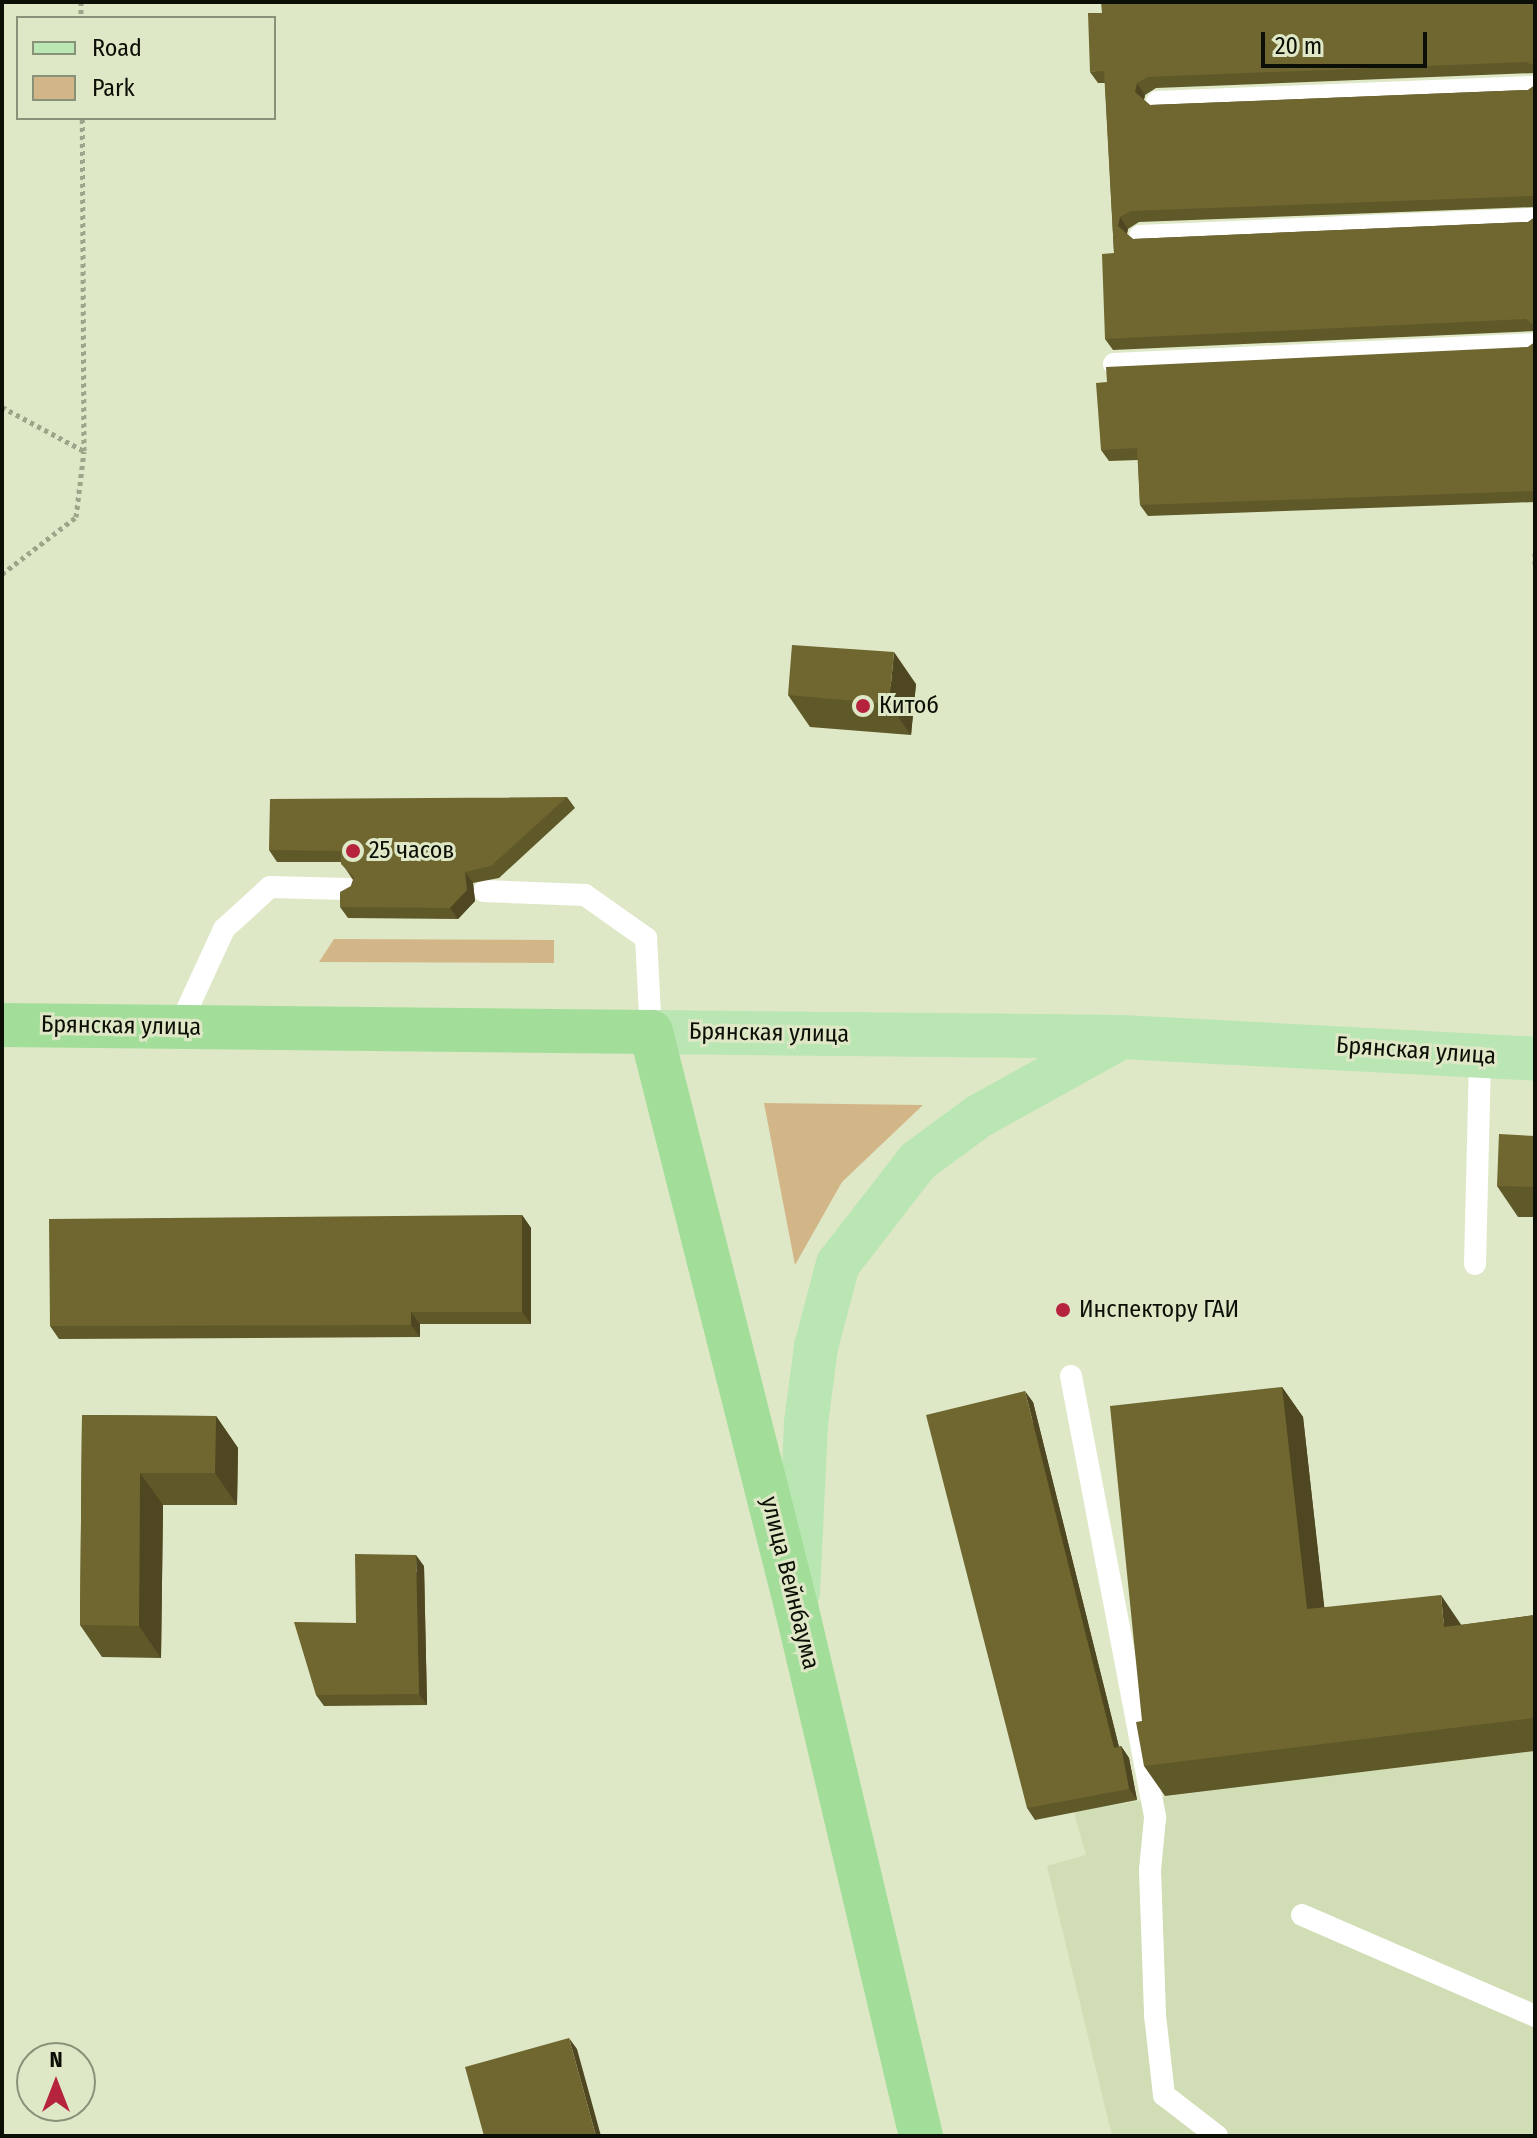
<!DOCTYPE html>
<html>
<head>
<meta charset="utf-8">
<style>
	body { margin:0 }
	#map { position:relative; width:1537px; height:2138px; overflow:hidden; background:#dee8c6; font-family:"Fira Sans Condensed",sans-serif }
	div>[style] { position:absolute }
	.built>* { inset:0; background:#d1ddb4 }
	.green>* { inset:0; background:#d3b688 }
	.path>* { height:5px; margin-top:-2.5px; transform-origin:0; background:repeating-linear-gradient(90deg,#9ca489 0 4px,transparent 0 8px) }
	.service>* { height:22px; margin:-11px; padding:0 11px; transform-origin:11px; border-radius:11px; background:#fff }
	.primary>* { height:44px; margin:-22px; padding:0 22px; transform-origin:22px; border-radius:22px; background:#b9e6b3 }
	.trunk>* { height:44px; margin:-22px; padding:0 22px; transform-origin:22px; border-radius:22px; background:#a2de9a }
	.wall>* { inset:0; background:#5f5829 }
	.shaded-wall>* { inset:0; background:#4e4722 }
	.building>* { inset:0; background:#6f6630 }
	.dots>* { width:22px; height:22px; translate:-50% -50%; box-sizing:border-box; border:4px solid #dee8c6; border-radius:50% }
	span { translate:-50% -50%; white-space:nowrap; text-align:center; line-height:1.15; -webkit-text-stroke:6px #dee8c6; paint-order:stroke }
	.poi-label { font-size:24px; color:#0c0f05 }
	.left { translate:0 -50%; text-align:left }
	.street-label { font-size:24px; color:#0c0f05 }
	.frame { position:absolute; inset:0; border:4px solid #0c0f05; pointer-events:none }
	.legend { position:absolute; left:16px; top:16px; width:260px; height:104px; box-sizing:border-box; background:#dee8c6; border:2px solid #8a9179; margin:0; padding:10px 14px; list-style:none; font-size:24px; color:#0c0f05 }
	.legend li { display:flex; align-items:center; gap:16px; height:40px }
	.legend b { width:40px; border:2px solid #8a9179 }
	.north { position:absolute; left:16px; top:2042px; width:80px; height:80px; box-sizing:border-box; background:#dee8c6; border:2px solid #8a9179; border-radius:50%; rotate:0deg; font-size:22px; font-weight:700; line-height:32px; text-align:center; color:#0c0f05 }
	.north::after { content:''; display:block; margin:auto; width:28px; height:36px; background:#b5233d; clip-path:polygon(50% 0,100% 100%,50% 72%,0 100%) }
	.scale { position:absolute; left:1261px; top:32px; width:166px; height:36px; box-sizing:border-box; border:4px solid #0c0f05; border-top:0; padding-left:10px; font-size:24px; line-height:28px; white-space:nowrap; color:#0c0f05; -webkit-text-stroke:6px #dee8c6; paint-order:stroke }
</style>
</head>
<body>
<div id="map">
	<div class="built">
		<div style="clip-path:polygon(1535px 1751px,1535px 2136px,1112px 2136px,1047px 1866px,1086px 1855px,1074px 1812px,1168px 1796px)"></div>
	</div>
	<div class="green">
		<div style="clip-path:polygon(334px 939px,554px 940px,554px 963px,319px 962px)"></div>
		<div style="clip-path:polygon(764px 1103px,923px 1105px,842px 1182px,795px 1265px)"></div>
	</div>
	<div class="path">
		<div style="left:81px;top:2px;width:16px;rotate:90deg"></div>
		<div style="left:2px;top:407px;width:93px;rotate:28.2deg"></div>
		<div style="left:1535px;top:553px;width:12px;rotate:90deg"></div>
		<div style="left:2px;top:574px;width:93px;rotate:-37.6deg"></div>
		<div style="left:76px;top:517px;width:66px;rotate:-83.1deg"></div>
		<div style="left:84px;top:451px;width:333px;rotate:-90.3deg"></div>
	</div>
	<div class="service">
		<div style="left:1157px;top:102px;width:378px;rotate:-2.3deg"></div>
		<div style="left:1140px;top:236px;width:395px;rotate:-2.5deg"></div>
		<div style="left:1114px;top:364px;width:421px;rotate:-2.7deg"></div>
		<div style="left:484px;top:891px;width:101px;rotate:2.3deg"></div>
		<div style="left:585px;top:895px;width:75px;rotate:35.2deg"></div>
		<div style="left:646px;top:938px;width:94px;rotate:87deg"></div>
		<div style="left:179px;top:1027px;width:108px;rotate:-65.3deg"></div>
		<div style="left:224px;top:929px;width:62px;rotate:-42.4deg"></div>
		<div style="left:270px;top:887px;width:78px;rotate:1.5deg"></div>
		<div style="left:1475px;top:1264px;width:209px;rotate:-88.6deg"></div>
		<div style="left:1071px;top:1376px;width:450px;rotate:79.2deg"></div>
		<div style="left:1155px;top:1818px;width:52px;rotate:95.5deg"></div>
		<div style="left:1150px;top:1870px;width:145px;rotate:88deg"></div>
		<div style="left:1155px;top:2015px;width:81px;rotate:83.6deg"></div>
		<div style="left:1164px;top:2095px;width:67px;rotate:37.7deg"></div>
		<div style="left:1302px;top:1915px;width:254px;rotate:23.4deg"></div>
	</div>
	<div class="primary">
		<div style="left:651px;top:1032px;width:471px;rotate:0.6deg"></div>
		<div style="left:1122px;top:1037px;width:414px;rotate:3deg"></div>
		<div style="left:798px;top:1593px;width:170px;rotate:-87.3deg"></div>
		<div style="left:806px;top:1423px;width:77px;rotate:-82.5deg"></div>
		<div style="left:816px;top:1347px;width:86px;rotate:-75.2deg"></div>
		<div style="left:838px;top:1264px;width:130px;rotate:-52.2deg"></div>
		<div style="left:918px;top:1161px;width:76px;rotate:-36.4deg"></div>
		<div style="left:979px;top:1116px;width:161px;rotate:-29deg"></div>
	</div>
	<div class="trunk">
		<div style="left:2px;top:1025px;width:649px;rotate:0.62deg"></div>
		<div style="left:651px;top:1032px;width:596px;rotate:75.82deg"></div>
		<div style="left:797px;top:1610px;width:540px;rotate:76.74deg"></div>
	</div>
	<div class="wall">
		<div style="clip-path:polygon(1535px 2px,1535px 73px,1156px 88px,1145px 95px,1144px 100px,1150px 105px,1528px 90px,1535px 85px,1535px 207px,1139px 222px,1128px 229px,1127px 234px,1133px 239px,1528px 222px,1535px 217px,1535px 331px,1113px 350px,1105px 339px,1114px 253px,1105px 83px,1098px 83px,1090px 72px)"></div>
		<div style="clip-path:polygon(1535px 342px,1535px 502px,1148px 516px,1140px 505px,1138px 460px,1109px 461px,1101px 450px,1528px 347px)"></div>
		<div style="clip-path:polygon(916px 684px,911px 735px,810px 727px,788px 695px)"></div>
		<div style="clip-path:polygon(567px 797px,575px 808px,499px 878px,473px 883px,475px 901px,458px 919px,348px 918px,340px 907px,351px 886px,353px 880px,341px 862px,277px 862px,269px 850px)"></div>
		<div style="clip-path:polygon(1535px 1136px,1535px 1217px,1518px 1217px,1497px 1186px)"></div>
		<div style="clip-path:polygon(522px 1215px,531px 1228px,531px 1324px,420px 1324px,420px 1337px,59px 1339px,50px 1326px)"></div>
		<div style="clip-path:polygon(1282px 1387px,1303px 1417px,1324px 1607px,1461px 1625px,1535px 1615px,1535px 1751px,1165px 1796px,1144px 1766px,1142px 1721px)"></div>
		<div style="clip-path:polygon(1033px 1402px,1119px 1747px,1121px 1746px,1129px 1758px,1137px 1800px,1035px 1820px,1027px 1808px)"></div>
		<div style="clip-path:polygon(82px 1415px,216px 1416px,238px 1448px,237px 1505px,163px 1505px,161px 1658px,102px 1657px,80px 1625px)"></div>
		<div style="clip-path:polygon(424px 1566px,427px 1705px,324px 1706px,316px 1695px,356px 1623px)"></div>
	</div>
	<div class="shaded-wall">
		<div style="clip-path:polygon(1137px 83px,1145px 95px,1143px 103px,1135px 92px)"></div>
		<div style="clip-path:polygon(1120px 217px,1128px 229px,1126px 237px,1118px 226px)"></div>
		<div style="clip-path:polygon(894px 652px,916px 684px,911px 735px,889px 704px)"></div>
		<div style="clip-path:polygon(465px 872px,473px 883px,475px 901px,458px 919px,450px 908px)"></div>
		<div style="clip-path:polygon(522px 1215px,531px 1228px,531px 1324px,522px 1312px)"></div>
		<div style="clip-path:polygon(411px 1312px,420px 1324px,420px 1337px,411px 1325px)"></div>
		<div style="clip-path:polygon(1282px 1387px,1303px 1417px,1328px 1640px,1307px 1609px)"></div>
		<div style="clip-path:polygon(1025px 1391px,1033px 1402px,1122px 1759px,1114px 1748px)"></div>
		<div style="clip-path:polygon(216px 1416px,238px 1448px,237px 1505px,215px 1473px)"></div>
		<div style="clip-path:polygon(140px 1473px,163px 1505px,161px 1658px,139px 1626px)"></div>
		<div style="clip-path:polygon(416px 1555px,424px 1566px,427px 1705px,419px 1694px)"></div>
		<div style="clip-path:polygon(1441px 1595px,1462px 1626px,1444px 1627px)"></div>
		<div style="clip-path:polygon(1121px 1746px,1129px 1758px,1137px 1800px,1129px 1789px)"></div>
		<div style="clip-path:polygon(569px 2038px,577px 2049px,601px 2136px,596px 2136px)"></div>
	</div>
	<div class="building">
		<div style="clip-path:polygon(1101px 2px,1535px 2px,1535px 66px,1526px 62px,1148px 77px,1137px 83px,1135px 92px,1150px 105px,1528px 90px,1535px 85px,1535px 198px,1534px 196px,1131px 211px,1120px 217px,1118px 226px,1133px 239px,1528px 222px,1535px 217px,1535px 326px,1526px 319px,1105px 339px,1102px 254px,1114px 253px,1104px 71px,1090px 72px,1088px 13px,1102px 13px)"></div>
		<div style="clip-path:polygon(1535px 342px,1535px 491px,1140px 505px,1137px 448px,1101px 450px,1096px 383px,1107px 382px,1106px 367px,1528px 347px)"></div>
		<div style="clip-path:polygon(792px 645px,894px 652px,889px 704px,788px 695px)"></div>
		<div style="clip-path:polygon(567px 797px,491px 866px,465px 872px,467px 890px,450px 908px,340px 907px,340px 892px,351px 886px,354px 877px,341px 864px,341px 851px,269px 850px,270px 799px)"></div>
		<div style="clip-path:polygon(1499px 1134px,1535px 1136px,1535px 1187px,1497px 1186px)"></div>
		<div style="clip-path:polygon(522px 1215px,522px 1312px,411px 1312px,411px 1325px,50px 1326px,49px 1219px)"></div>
		<div style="clip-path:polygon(1282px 1387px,1307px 1609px,1441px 1595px,1444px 1627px,1535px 1615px,1535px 1718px,1144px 1766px,1136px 1722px,1142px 1721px,1110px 1406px)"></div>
		<div style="clip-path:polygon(1025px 1391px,1114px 1748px,1121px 1746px,1129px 1789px,1027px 1808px,926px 1415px)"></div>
		<div style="clip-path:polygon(82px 1415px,216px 1416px,215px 1473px,140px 1473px,139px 1626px,80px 1625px)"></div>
		<div style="clip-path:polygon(355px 1554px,416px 1555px,419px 1694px,316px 1695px,294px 1622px,356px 1623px)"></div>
		<div style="clip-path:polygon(569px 2038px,596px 2136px,484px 2136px,465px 2067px)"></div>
	</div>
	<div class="dots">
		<div style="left:863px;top:706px;background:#b5233d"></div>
		<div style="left:353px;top:851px;background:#b5233d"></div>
		<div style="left:1063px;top:1310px;background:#b5233d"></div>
	</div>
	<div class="poi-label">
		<span class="left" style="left:879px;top:706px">Китоб</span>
		<span class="left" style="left:369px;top:851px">25 часов</span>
		<span class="left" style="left:1079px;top:1310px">Инспектору ГАИ</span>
	</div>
	<div class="street-label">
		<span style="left:121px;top:1026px;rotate:1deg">Брянская улица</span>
		<span style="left:769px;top:1033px;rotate:1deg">Брянская улица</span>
		<span style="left:1416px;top:1051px;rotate:4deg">Брянская улица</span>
		<span style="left:790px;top:1583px;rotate:76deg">улица Вейнбаума</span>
	</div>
	<div class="frame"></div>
	<ul class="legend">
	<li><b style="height:10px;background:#b9e6b3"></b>Road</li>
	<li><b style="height:22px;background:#d3b688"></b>Park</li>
	</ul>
	<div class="north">N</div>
	<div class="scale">20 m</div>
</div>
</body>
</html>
